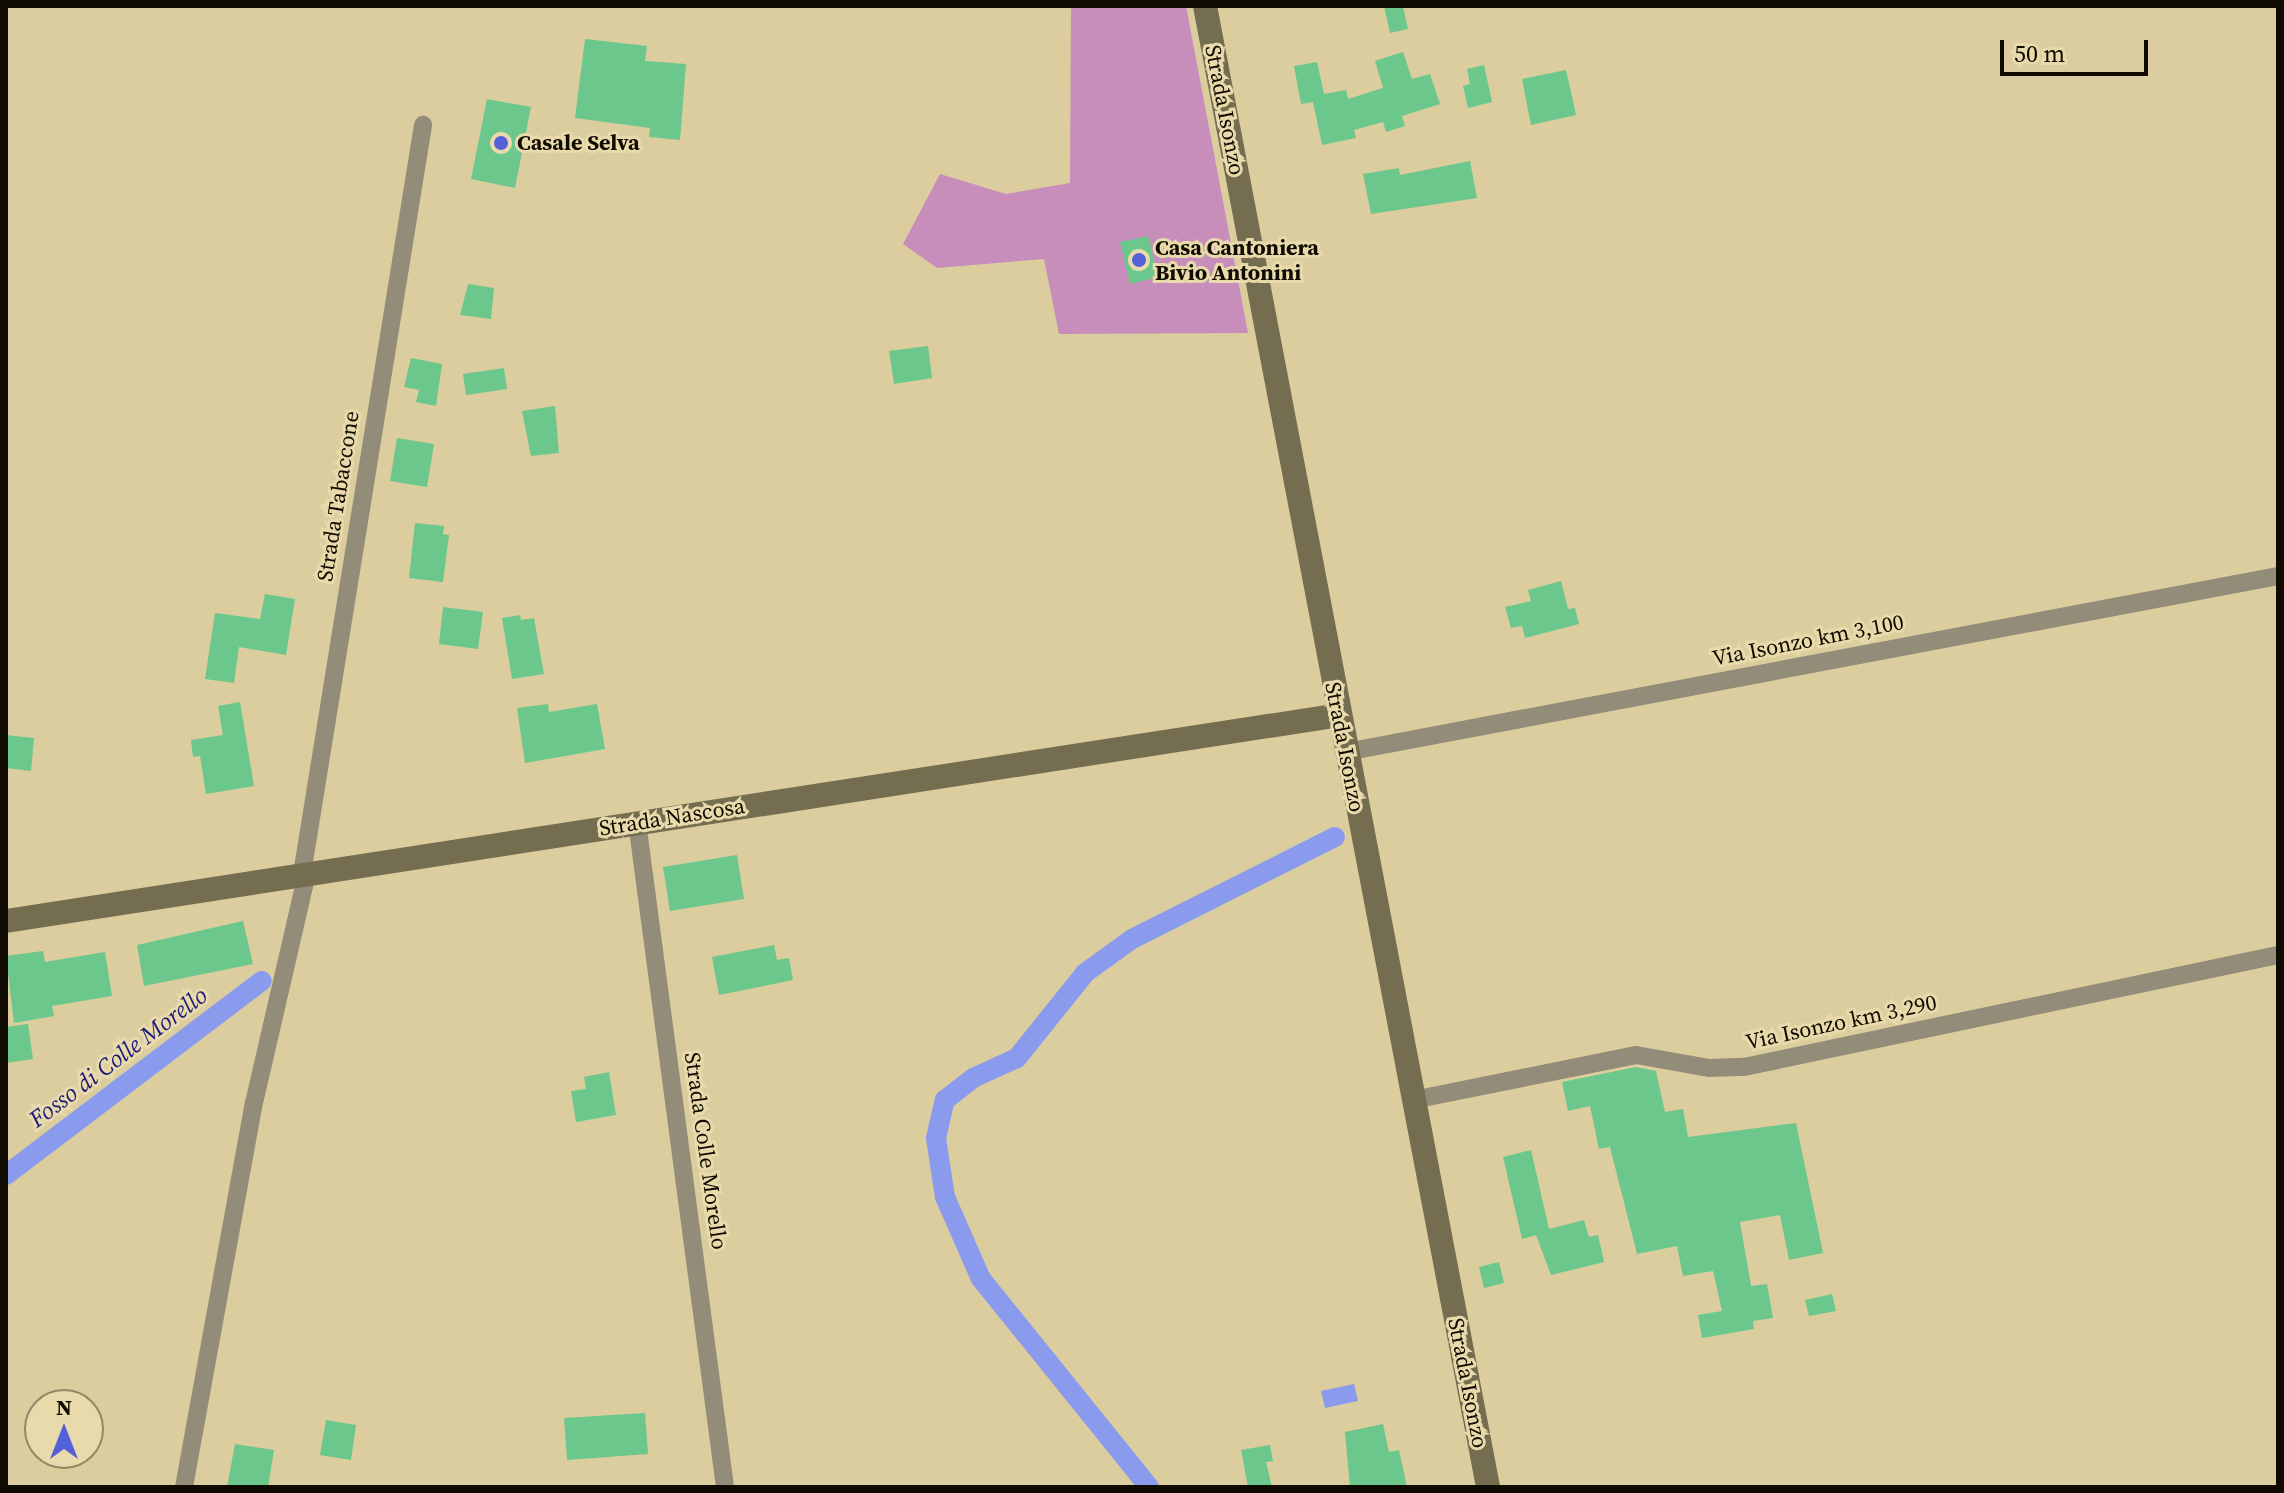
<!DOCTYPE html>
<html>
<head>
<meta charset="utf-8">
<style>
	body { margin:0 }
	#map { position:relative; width:2284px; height:1493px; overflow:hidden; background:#dbcd9e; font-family:"Source Serif 4",serif }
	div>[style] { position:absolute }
	.green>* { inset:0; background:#c78dbb }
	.water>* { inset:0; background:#8a9bee }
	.canal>* { height:20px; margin:-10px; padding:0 10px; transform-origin:10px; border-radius:10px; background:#8a9bee }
	.building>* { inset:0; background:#6bc78c }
	.street>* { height:18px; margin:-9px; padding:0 9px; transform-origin:9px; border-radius:9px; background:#928c79 }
	.secondary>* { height:24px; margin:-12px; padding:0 12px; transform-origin:12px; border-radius:12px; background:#756d50 }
	.dots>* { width:22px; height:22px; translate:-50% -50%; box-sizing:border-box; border:4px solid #e8daab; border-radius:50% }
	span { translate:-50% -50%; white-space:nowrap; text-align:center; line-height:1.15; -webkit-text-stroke:6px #e8daab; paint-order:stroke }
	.street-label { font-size:22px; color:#100b00 }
	.poi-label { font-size:22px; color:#100b00; font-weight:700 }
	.left { translate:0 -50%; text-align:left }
	.water-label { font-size:24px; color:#1e1a79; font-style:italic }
	.frame { position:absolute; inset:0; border:8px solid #100b00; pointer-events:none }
	.north { position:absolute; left:24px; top:1389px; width:80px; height:80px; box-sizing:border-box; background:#e8daab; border:2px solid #928767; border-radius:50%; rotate:0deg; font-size:22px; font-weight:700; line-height:32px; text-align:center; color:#100b00 }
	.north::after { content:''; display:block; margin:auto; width:28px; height:36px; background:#5460d7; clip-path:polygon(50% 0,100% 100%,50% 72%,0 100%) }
	.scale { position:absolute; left:2000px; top:40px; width:148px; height:36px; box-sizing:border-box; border:4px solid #100b00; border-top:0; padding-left:10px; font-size:24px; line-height:28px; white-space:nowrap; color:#100b00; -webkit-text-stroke:6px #e8daab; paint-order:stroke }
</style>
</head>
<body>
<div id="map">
	<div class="green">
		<div style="clip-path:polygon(1071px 6px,1186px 6px,1248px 333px,1059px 334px,1044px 259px,937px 268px,903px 244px,940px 174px,1006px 194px,1070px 183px)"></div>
	</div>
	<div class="water">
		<div style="clip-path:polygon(1354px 1384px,1358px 1401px,1325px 1408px,1321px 1391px)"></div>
	</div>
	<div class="canal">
		<div style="left:6px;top:1175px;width:321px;rotate:-37.2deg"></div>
		<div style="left:1149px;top:1487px;width:267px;rotate:-128.9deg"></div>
		<div style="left:981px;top:1279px;width:90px;rotate:-113.7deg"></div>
		<div style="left:945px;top:1197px;width:60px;rotate:-98.7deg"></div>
		<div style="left:936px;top:1138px;width:39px;rotate:-77deg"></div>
		<div style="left:945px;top:1100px;width:36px;rotate:-38deg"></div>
		<div style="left:973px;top:1078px;width:48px;rotate:-24.4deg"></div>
		<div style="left:1017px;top:1058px;width:109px;rotate:-51.3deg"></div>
		<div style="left:1085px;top:973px;width:58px;rotate:-35.9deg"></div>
		<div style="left:1132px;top:939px;width:227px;rotate:-26.7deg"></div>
	</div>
	<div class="building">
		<div style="clip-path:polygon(1384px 6px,1403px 6px,1408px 29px,1390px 33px)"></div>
		<div style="clip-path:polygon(585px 39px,647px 46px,645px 61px,686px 64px,680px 140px,649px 137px,650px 128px,575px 118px)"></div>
		<div style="clip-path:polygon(1403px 52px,1412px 79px,1430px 74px,1440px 104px,1402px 116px,1405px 126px,1386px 132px,1383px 122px,1354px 130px,1356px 138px,1322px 145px,1313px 102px,1301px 104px,1294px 66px,1317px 62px,1324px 94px,1346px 90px,1348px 99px,1383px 88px,1375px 61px)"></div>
		<div style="clip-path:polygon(1484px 65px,1492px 102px,1468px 108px,1463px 86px,1470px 84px,1467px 69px)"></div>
		<div style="clip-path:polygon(1566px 70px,1576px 115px,1531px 125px,1522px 79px)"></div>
		<div style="clip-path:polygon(487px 99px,531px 107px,515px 188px,471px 179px)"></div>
		<div style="clip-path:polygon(1470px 161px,1477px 198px,1371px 214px,1363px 174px,1399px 168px,1400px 175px)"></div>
		<div style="clip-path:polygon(1148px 236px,1158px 277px,1130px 284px,1120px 242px)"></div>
		<div style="clip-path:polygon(468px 284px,494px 288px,491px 319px,460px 315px)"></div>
		<div style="clip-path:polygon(928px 346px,932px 378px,894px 384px,889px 351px)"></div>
		<div style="clip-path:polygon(411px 358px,442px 364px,436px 406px,416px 402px,419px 390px,404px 387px)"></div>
		<div style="clip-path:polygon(504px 368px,507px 389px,466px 395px,463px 374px)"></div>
		<div style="clip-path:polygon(555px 406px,559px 453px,531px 456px,522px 411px)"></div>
		<div style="clip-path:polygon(397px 438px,434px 444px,427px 487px,390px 481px)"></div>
		<div style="clip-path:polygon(415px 523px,444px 526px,443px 534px,449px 535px,443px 582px,409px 578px)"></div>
		<div style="clip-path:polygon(1561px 581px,1568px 609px,1575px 608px,1579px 624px,1525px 638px,1522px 626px,1511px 628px,1505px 607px,1531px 601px,1528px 590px)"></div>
		<div style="clip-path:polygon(265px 594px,295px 599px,286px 655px,239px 647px,234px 683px,205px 679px,215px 613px,260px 619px)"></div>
		<div style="clip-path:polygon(443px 607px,483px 612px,478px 649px,439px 644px)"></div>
		<div style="clip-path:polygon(520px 615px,521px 620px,534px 618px,544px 674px,512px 679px,502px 618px)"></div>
		<div style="clip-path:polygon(240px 702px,254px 786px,206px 794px,200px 756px,193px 757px,191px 740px,223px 735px,218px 706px)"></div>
		<div style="clip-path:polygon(548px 704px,549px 712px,597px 704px,605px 749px,525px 763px,517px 708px)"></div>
		<div style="clip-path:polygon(6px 735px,34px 738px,31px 771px,6px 768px)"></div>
		<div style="clip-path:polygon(737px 855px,744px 899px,670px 911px,663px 867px)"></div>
		<div style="clip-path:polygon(243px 921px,253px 964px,144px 986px,137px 945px)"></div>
		<div style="clip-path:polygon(774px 945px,777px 960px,789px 958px,793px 980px,719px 995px,712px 957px)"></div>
		<div style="clip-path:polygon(43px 951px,45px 962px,105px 952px,112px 996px,52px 1006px,54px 1016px,14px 1023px,6px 956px)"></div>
		<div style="clip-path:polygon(28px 1024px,33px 1059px,6px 1063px,6px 1027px)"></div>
		<div style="clip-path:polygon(1636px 1067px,1656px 1071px,1665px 1112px,1683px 1109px,1688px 1137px,1796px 1123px,1823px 1253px,1789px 1260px,1780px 1215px,1740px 1222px,1751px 1286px,1767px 1284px,1773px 1318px,1753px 1321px,1754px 1329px,1702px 1338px,1698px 1315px,1722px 1311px,1713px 1271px,1683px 1276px,1677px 1246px,1637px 1254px,1610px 1147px,1599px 1149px,1590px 1106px,1568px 1111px,1562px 1082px)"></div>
		<div style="clip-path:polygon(609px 1072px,616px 1115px,576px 1122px,571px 1091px,586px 1089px,584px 1077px)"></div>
		<div style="clip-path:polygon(1531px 1150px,1549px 1229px,1584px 1220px,1589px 1237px,1598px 1235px,1604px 1262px,1551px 1275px,1536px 1235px,1522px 1239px,1503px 1157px)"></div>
		<div style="clip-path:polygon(1499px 1262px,1504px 1283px,1484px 1288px,1479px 1267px)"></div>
		<div style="clip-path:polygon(1832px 1294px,1836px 1311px,1809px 1316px,1805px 1300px)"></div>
		<div style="clip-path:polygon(645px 1413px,648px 1454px,567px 1460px,564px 1418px)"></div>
		<div style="clip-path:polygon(326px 1420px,356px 1425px,351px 1460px,320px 1455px)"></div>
		<div style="clip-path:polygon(1383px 1424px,1389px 1452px,1399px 1450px,1407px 1487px,1350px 1487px,1345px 1432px)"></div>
		<div style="clip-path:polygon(235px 1444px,274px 1450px,268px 1487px,227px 1487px)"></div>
		<div style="clip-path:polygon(1270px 1445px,1273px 1461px,1266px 1462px,1272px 1487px,1248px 1487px,1241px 1450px)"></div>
	</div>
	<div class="street">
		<div style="left:1346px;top:752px;width:948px;rotate:-10.69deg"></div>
		<div style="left:637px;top:822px;width:671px;rotate:82.46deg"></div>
		<div style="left:302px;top:874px;width:759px;rotate:-80.82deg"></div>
		<div style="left:1413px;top:1100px;width:227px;rotate:-11.4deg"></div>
		<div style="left:1636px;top:1055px;width:75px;rotate:10deg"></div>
		<div style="left:1710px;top:1068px;width:34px;rotate:-2deg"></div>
		<div style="left:1744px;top:1067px;width:546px;rotate:-11.85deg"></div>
		<div style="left:184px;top:1487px;width:390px;rotate:-79.7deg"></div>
		<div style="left:254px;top:1103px;width:236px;rotate:-77deg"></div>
	</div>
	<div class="secondary">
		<div style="left:1205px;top:6px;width:1508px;rotate:79.18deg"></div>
		<div style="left:6px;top:921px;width:1349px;rotate:-8.78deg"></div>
	</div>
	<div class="dots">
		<div style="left:501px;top:143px;background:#5460d7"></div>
		<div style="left:1139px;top:260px;background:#5460d7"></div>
	</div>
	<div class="street-label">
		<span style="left:1225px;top:110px;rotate:79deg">Strada Isonzo</span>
		<span style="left:338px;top:496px;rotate:-81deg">Strada Tabaccone</span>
		<span style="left:1808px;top:640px;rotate:-11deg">Via Isonzo km 3,100</span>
		<span style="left:1345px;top:747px;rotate:79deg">Strada Isonzo</span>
		<span style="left:672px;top:817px;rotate:-9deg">Strada Nascosa</span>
		<span style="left:1841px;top:1022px;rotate:-12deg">Via Isonzo km 3,290</span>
		<span style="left:706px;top:1151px;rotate:82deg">Strada Colle Morello</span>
		<span style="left:1468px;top:1383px;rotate:79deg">Strada Isonzo</span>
	</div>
	<div class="poi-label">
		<span class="left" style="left:517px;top:143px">Casale Selva</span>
		<span class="left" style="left:1155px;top:260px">Casa Cantoniera<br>Bivio Antonini</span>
	</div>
	<div class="water-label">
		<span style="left:118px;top:1057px;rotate:-37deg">Fosso di Colle Morello</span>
	</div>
	<div class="frame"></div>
	<div class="north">N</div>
	<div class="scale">50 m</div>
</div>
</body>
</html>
